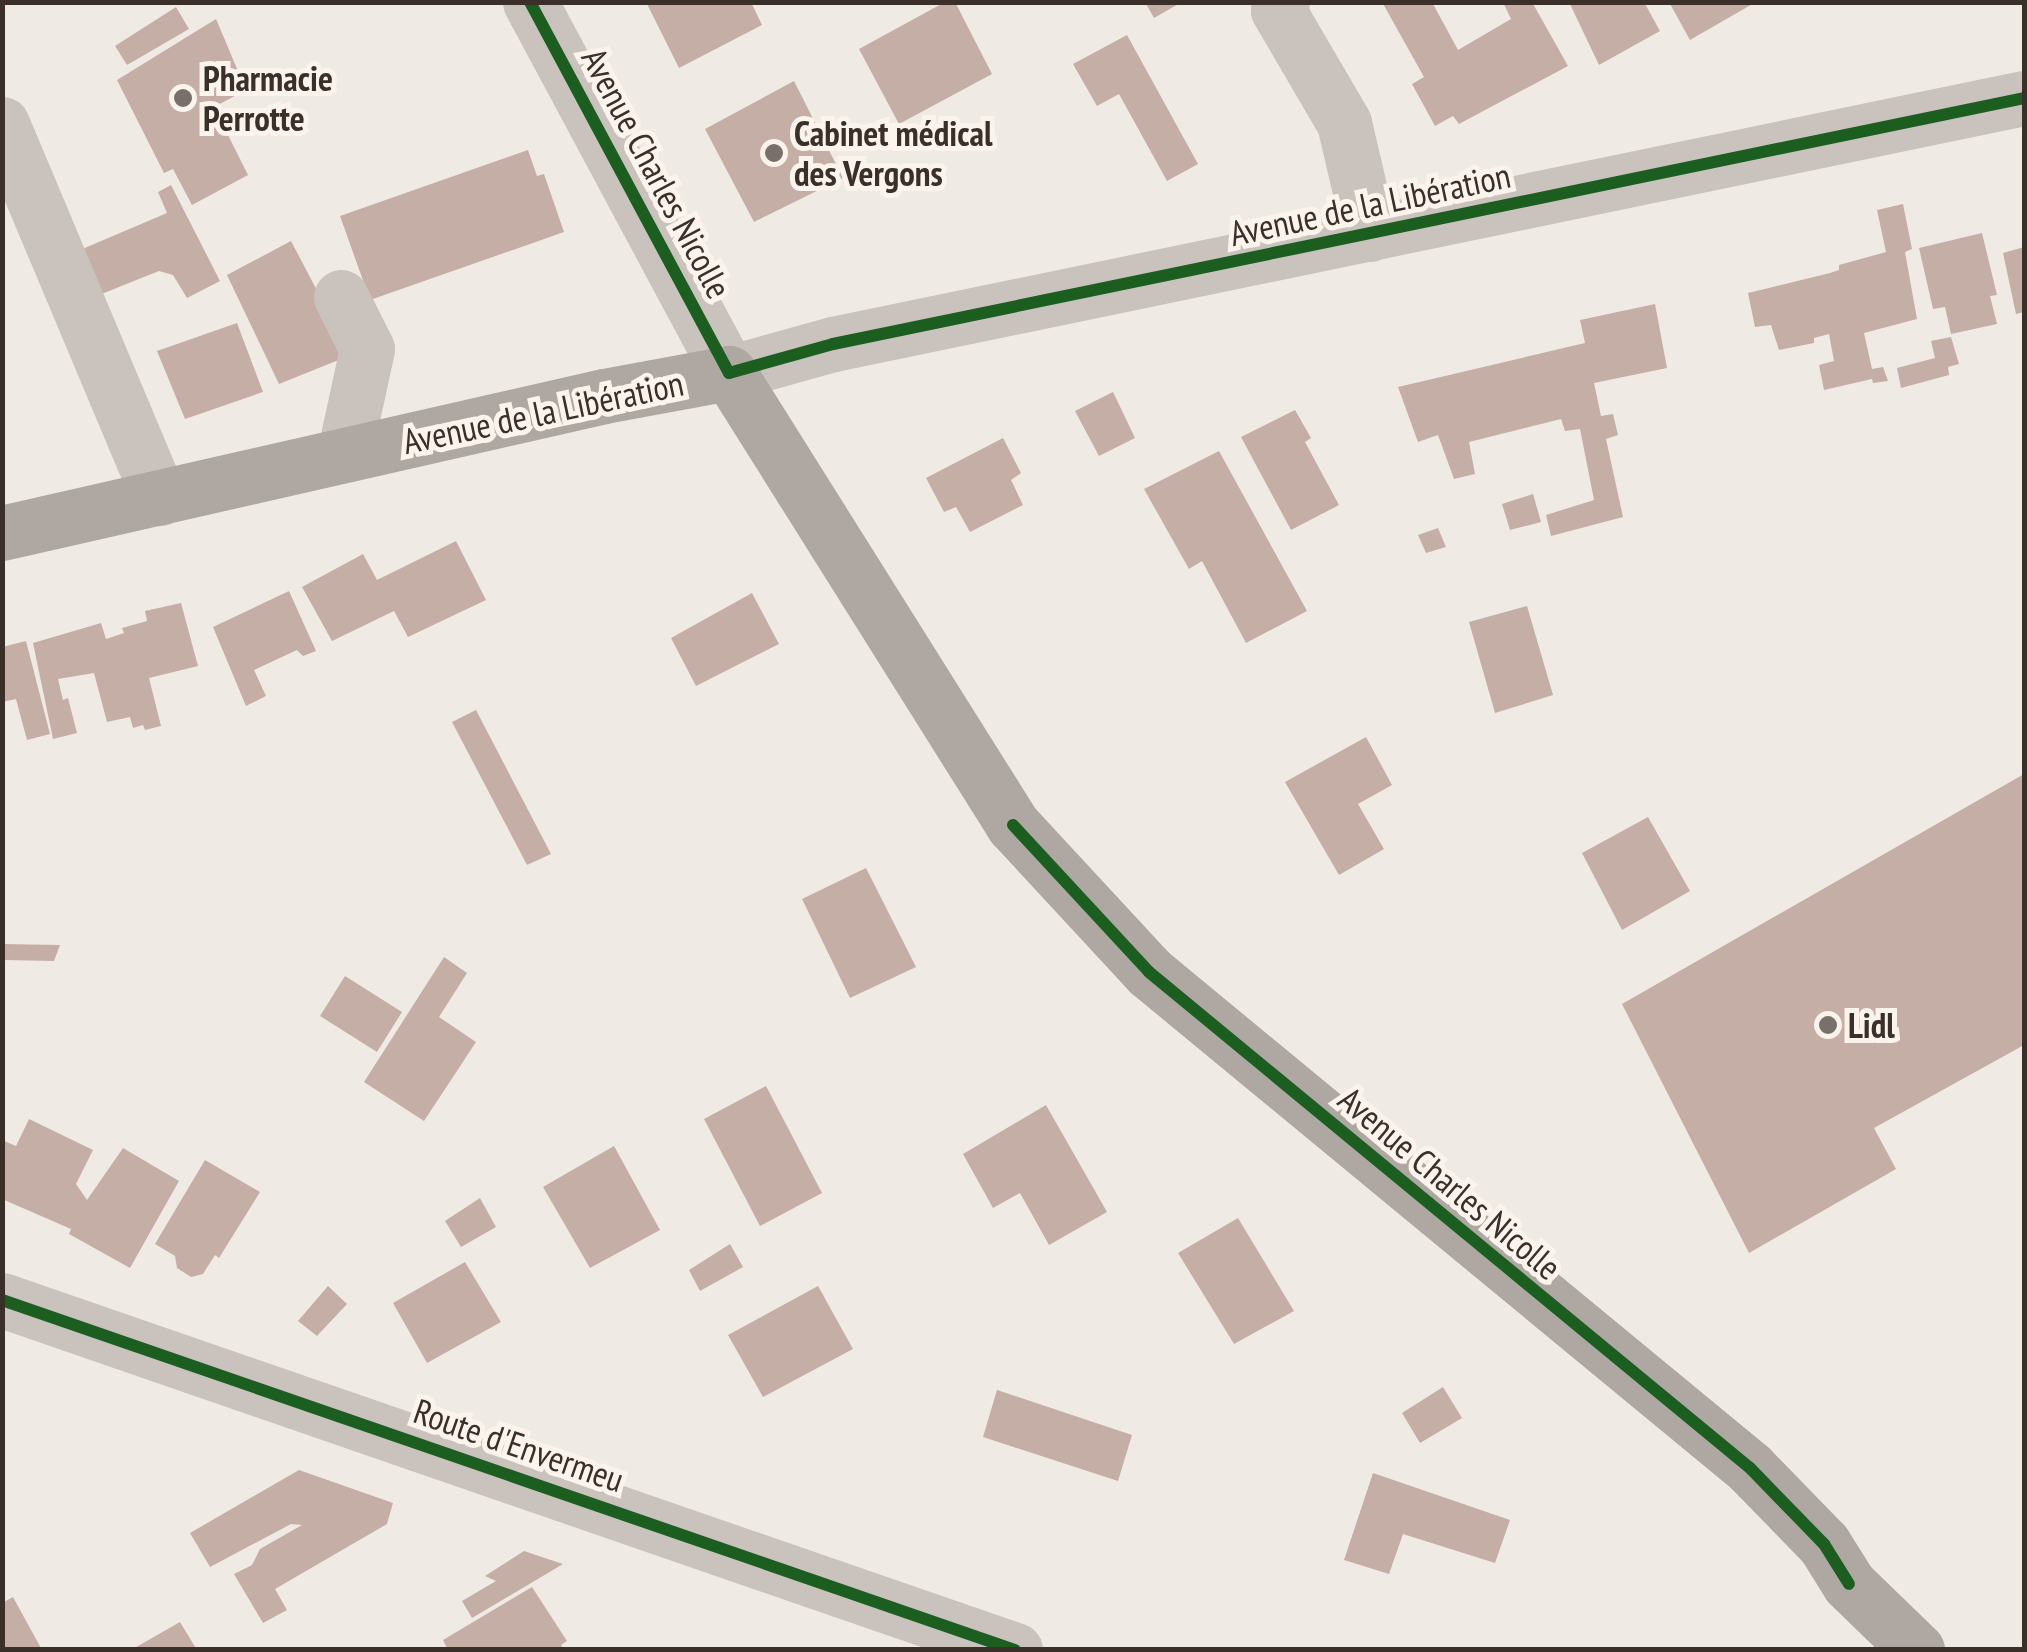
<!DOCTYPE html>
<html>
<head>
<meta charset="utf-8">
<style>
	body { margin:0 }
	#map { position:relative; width:2027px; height:1652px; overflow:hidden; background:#f0eae5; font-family:"PT Sans Narrow",sans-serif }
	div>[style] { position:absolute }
	.building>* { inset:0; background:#c5aea6 }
	.minor>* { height:55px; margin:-27.5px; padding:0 27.5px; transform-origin:27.5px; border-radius:27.5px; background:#c9c2bd }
	.major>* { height:55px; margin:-27.5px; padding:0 27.5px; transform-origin:27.5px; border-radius:27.5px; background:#aea7a2 }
	.cycleway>* { height:12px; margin:-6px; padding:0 6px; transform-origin:6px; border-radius:6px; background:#1b5e20 }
	.dots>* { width:28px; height:28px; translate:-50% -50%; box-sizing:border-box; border:5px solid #fbf4ed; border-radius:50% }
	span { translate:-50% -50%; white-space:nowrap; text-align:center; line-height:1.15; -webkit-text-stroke:10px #fbf4ed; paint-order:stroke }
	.poi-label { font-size:35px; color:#3b2f2a; font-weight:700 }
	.left { translate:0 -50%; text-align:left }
	.street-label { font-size:35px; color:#3b2f2a }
	.frame { position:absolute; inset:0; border:5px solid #3b2f2a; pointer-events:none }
</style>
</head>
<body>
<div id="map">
	<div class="building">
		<div style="clip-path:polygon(646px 2px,751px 2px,762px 25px,679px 68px)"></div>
		<div style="clip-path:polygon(945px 2px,955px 2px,992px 74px,899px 124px,859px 49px)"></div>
		<div style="clip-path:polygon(1145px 2px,1182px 2px,1154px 18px)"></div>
		<div style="clip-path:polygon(1382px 2px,1432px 2px,1458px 50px,1511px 19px,1503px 2px,1532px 2px,1568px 66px,1459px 124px,1453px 116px,1435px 126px,1412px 84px,1424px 77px)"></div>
		<div style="clip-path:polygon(1569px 2px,1644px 2px,1660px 31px,1599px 65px)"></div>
		<div style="clip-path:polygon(1669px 2px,1756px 2px,1690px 40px)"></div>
		<div style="clip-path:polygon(176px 7px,189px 29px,127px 65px,115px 46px)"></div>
		<div style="clip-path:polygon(216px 19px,246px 90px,214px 107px,248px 175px,192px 205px,173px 169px,164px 173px,117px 80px)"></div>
		<div style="clip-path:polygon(1127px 35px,1198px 164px,1167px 181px,1119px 94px,1097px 106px,1073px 64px)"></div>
		<div style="clip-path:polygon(794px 81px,843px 178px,754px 222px,705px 129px)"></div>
		<div style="clip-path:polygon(528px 150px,537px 176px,544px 174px,564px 232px,370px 300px,340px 216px)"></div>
		<div style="clip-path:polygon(171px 185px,220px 281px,187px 298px,173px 275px,159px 271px,99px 295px,80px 250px,167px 213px,158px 192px)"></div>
		<div style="clip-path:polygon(1903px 204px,1912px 249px,1905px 252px,1917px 319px,1864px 333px,1872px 369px,1883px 367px,1888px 381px,1873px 383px,1872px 379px,1824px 390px,1819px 365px,1834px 361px,1829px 334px,1814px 338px,1814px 343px,1779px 350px,1771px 325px,1755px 327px,1748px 293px,1830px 273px,1839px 270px,1839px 265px,1886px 252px,1877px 210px)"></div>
		<div style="clip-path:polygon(1982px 233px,1997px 295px,1990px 296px,1997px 324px,1951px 334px,1945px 307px,1933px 309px,1919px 248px)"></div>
		<div style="clip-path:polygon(291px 241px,351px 355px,279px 384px,227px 275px)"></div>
		<div style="clip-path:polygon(2024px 247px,2024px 312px,2016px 314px,2003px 253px)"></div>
		<div style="clip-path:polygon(1655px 304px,1667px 368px,1594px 383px,1601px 416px,1613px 414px,1618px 435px,1606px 439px,1623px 517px,1551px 536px,1546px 515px,1594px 500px,1580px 429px,1565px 431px,1561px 419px,1469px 442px,1475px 474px,1454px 479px,1438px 435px,1418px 442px,1398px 387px,1585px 343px,1580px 320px)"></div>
		<div style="clip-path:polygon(237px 323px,263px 392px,185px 419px,157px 351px)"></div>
		<div style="clip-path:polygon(1951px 337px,1959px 364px,1948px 367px,1949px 375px,1901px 388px,1897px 368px,1935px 358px,1931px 341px)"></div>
		<div style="clip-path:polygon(1113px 392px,1135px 438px,1099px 456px,1075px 411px)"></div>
		<div style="clip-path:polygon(1295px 410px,1311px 438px,1305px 442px,1339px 505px,1291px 530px,1241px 437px)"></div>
		<div style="clip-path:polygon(1003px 438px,1021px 473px,1011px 480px,1023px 505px,970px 532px,956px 507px,944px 512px,926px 478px)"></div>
		<div style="clip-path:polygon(1219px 451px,1307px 611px,1246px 643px,1202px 561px,1189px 569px,1144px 489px)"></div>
		<div style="clip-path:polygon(1533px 494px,1541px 522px,1510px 530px,1502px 504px)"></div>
		<div style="clip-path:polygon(1438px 528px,1446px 547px,1426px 553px,1418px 535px)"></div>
		<div style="clip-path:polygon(456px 541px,486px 600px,408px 637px,394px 611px,332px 641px,302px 587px,363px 554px,377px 580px)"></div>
		<div style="clip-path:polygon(289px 591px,316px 651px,303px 656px,297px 650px,254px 670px,266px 696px,246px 706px,213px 627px)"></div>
		<div style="clip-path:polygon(752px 593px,779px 644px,696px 686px,671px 638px)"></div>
		<div style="clip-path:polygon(181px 603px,198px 666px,149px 678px,161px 726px,145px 730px,143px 725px,133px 728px,130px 717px,107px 722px,94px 673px,58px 679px,63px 700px,68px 698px,77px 733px,53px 739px,33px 643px,101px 623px,106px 639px,124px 633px,122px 628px,147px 621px,145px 611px)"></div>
		<div style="clip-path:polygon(1527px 606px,1553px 695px,1495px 713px,1469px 622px)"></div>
		<div style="clip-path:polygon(26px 641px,50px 734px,27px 740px,16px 699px,2px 702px,2px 647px)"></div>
		<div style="clip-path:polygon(476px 710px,551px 854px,527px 865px,452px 722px)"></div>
		<div style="clip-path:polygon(1366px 737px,1392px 785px,1358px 804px,1384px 849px,1339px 875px,1285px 782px)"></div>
		<div style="clip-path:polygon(2024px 774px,2024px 1045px,1874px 1128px,1896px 1169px,1749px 1253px,1622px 1004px)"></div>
		<div style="clip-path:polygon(1648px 817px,1690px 891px,1622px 930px,1582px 853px)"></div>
		<div style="clip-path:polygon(866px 868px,916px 967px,850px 998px,802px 899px)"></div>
		<div style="clip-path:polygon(2px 944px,60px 945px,54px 961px,2px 960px)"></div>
		<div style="clip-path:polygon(444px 957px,467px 973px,439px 1017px,476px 1042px,424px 1121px,364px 1082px)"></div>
		<div style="clip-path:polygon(345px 976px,402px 1012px,377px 1052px,320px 1016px)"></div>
		<div style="clip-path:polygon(766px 1086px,822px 1193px,760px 1226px,704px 1119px)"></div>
		<div style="clip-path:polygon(1046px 1105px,1107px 1212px,1049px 1245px,1020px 1193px,993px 1208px,963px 1154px)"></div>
		<div style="clip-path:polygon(29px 1119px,93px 1150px,76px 1184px,87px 1200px,123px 1148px,179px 1181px,130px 1268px,69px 1234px,71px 1229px,2px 1199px,2px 1140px,16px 1146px)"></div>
		<div style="clip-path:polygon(614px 1146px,660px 1230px,590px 1268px,543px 1187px)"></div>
		<div style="clip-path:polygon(205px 1160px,260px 1192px,219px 1258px,215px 1255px,203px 1274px,191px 1277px,177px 1268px,175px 1256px,155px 1244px)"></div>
		<div style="clip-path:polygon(480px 1198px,496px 1227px,461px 1247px,445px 1221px)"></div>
		<div style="clip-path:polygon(1238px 1218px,1294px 1311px,1234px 1344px,1178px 1253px)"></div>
		<div style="clip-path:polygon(730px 1244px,743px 1267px,700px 1291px,689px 1270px)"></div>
		<div style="clip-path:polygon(465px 1262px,501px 1322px,427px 1363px,393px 1303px)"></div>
		<div style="clip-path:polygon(328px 1286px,347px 1304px,317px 1336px,298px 1321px)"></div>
		<div style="clip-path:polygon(818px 1286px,853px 1349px,763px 1397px,728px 1335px)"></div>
		<div style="clip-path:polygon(1443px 1387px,1462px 1418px,1420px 1443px,1402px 1413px)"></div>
		<div style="clip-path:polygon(997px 1390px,1132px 1435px,1118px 1481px,983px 1437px)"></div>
		<div style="clip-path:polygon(299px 1470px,393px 1503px,387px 1524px,275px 1589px,287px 1610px,263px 1623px,234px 1574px,252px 1565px,260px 1549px,302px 1525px,291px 1524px,210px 1567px,190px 1533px)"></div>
		<div style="clip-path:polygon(1373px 1473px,1510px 1520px,1495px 1563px,1403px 1534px,1389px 1574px,1344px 1560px)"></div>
		<div style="clip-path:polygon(524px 1551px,563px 1564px,472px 1618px,462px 1601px,496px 1581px,485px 1576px)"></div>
		<div style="clip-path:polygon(532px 1587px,567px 1641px,561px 1645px,564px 1650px,448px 1650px,443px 1640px)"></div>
		<div style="clip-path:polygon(13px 1597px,42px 1650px,2px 1650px,2px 1603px)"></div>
		<div style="clip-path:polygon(180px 1622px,197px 1650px,131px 1650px)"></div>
	</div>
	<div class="minor">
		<div style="left:530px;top:2px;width:421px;rotate:61.8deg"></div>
		<div style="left:729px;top:373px;width:108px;rotate:-15.6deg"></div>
		<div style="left:833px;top:344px;width:1216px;rotate:-11.67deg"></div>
		<div style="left:1282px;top:2px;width:9px;rotate:117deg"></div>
		<div style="left:1278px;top:10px;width:131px;rotate:59.7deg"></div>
		<div style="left:1344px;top:123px;width:114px;rotate:76.8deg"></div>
		<div style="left:2px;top:124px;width:406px;rotate:67.2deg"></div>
		<div style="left:341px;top:297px;width:58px;rotate:63.4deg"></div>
		<div style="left:367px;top:349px;width:108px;rotate:102.2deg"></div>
		<div style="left:2px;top:1300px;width:1072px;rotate:19.06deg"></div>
	</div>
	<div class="major">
		<div style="left:2px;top:533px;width:617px;rotate:-12.82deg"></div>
		<div style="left:604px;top:396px;width:127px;rotate:-10.4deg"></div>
		<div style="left:729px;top:373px;width:534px;rotate:57.86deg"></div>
		<div style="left:1013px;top:825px;width:200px;rotate:47.2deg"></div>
		<div style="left:1149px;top:972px;width:779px;rotate:39.53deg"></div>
		<div style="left:1750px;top:1468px;width:106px;rotate:45.8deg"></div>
		<div style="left:1824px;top:1544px;width:47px;rotate:58deg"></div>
		<div style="left:1849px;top:1584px;width:95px;rotate:44.1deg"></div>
	</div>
	<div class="cycleway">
		<div style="left:530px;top:2px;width:421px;rotate:61.8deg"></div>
		<div style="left:729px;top:373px;width:108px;rotate:-15.6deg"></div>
		<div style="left:833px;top:344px;width:1216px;rotate:-11.67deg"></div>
		<div style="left:1013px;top:825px;width:200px;rotate:47.2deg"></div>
		<div style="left:1149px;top:972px;width:779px;rotate:39.53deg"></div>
		<div style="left:1750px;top:1468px;width:106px;rotate:45.8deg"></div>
		<div style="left:1824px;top:1544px;width:47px;rotate:58deg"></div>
		<div style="left:2px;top:1300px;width:1072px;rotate:19.06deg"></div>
	</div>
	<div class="dots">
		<div style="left:183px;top:98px;background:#7a706b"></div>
		<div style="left:774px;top:153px;background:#7a706b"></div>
		<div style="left:1828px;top:1025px;background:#7a706b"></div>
	</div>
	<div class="poi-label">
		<span class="left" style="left:203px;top:98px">Pharmacie<br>Perrotte</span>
		<span class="left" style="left:794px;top:153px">Cabinet médical<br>des Vergons</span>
		<span class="left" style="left:1848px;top:1025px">Lidl</span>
	</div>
	<div class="street-label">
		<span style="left:657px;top:173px;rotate:62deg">Avenue Charles Nicolle</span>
		<span style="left:1370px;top:204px;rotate:-12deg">Avenue de la Libération</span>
		<span style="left:543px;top:412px;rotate:-12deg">Avenue de la Libération</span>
		<span style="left:1450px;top:1183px;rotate:40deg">Avenue Charles Nicolle</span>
		<span style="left:519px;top:1445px;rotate:19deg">Route d'Envermeu</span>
	</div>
	<div class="frame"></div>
</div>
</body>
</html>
